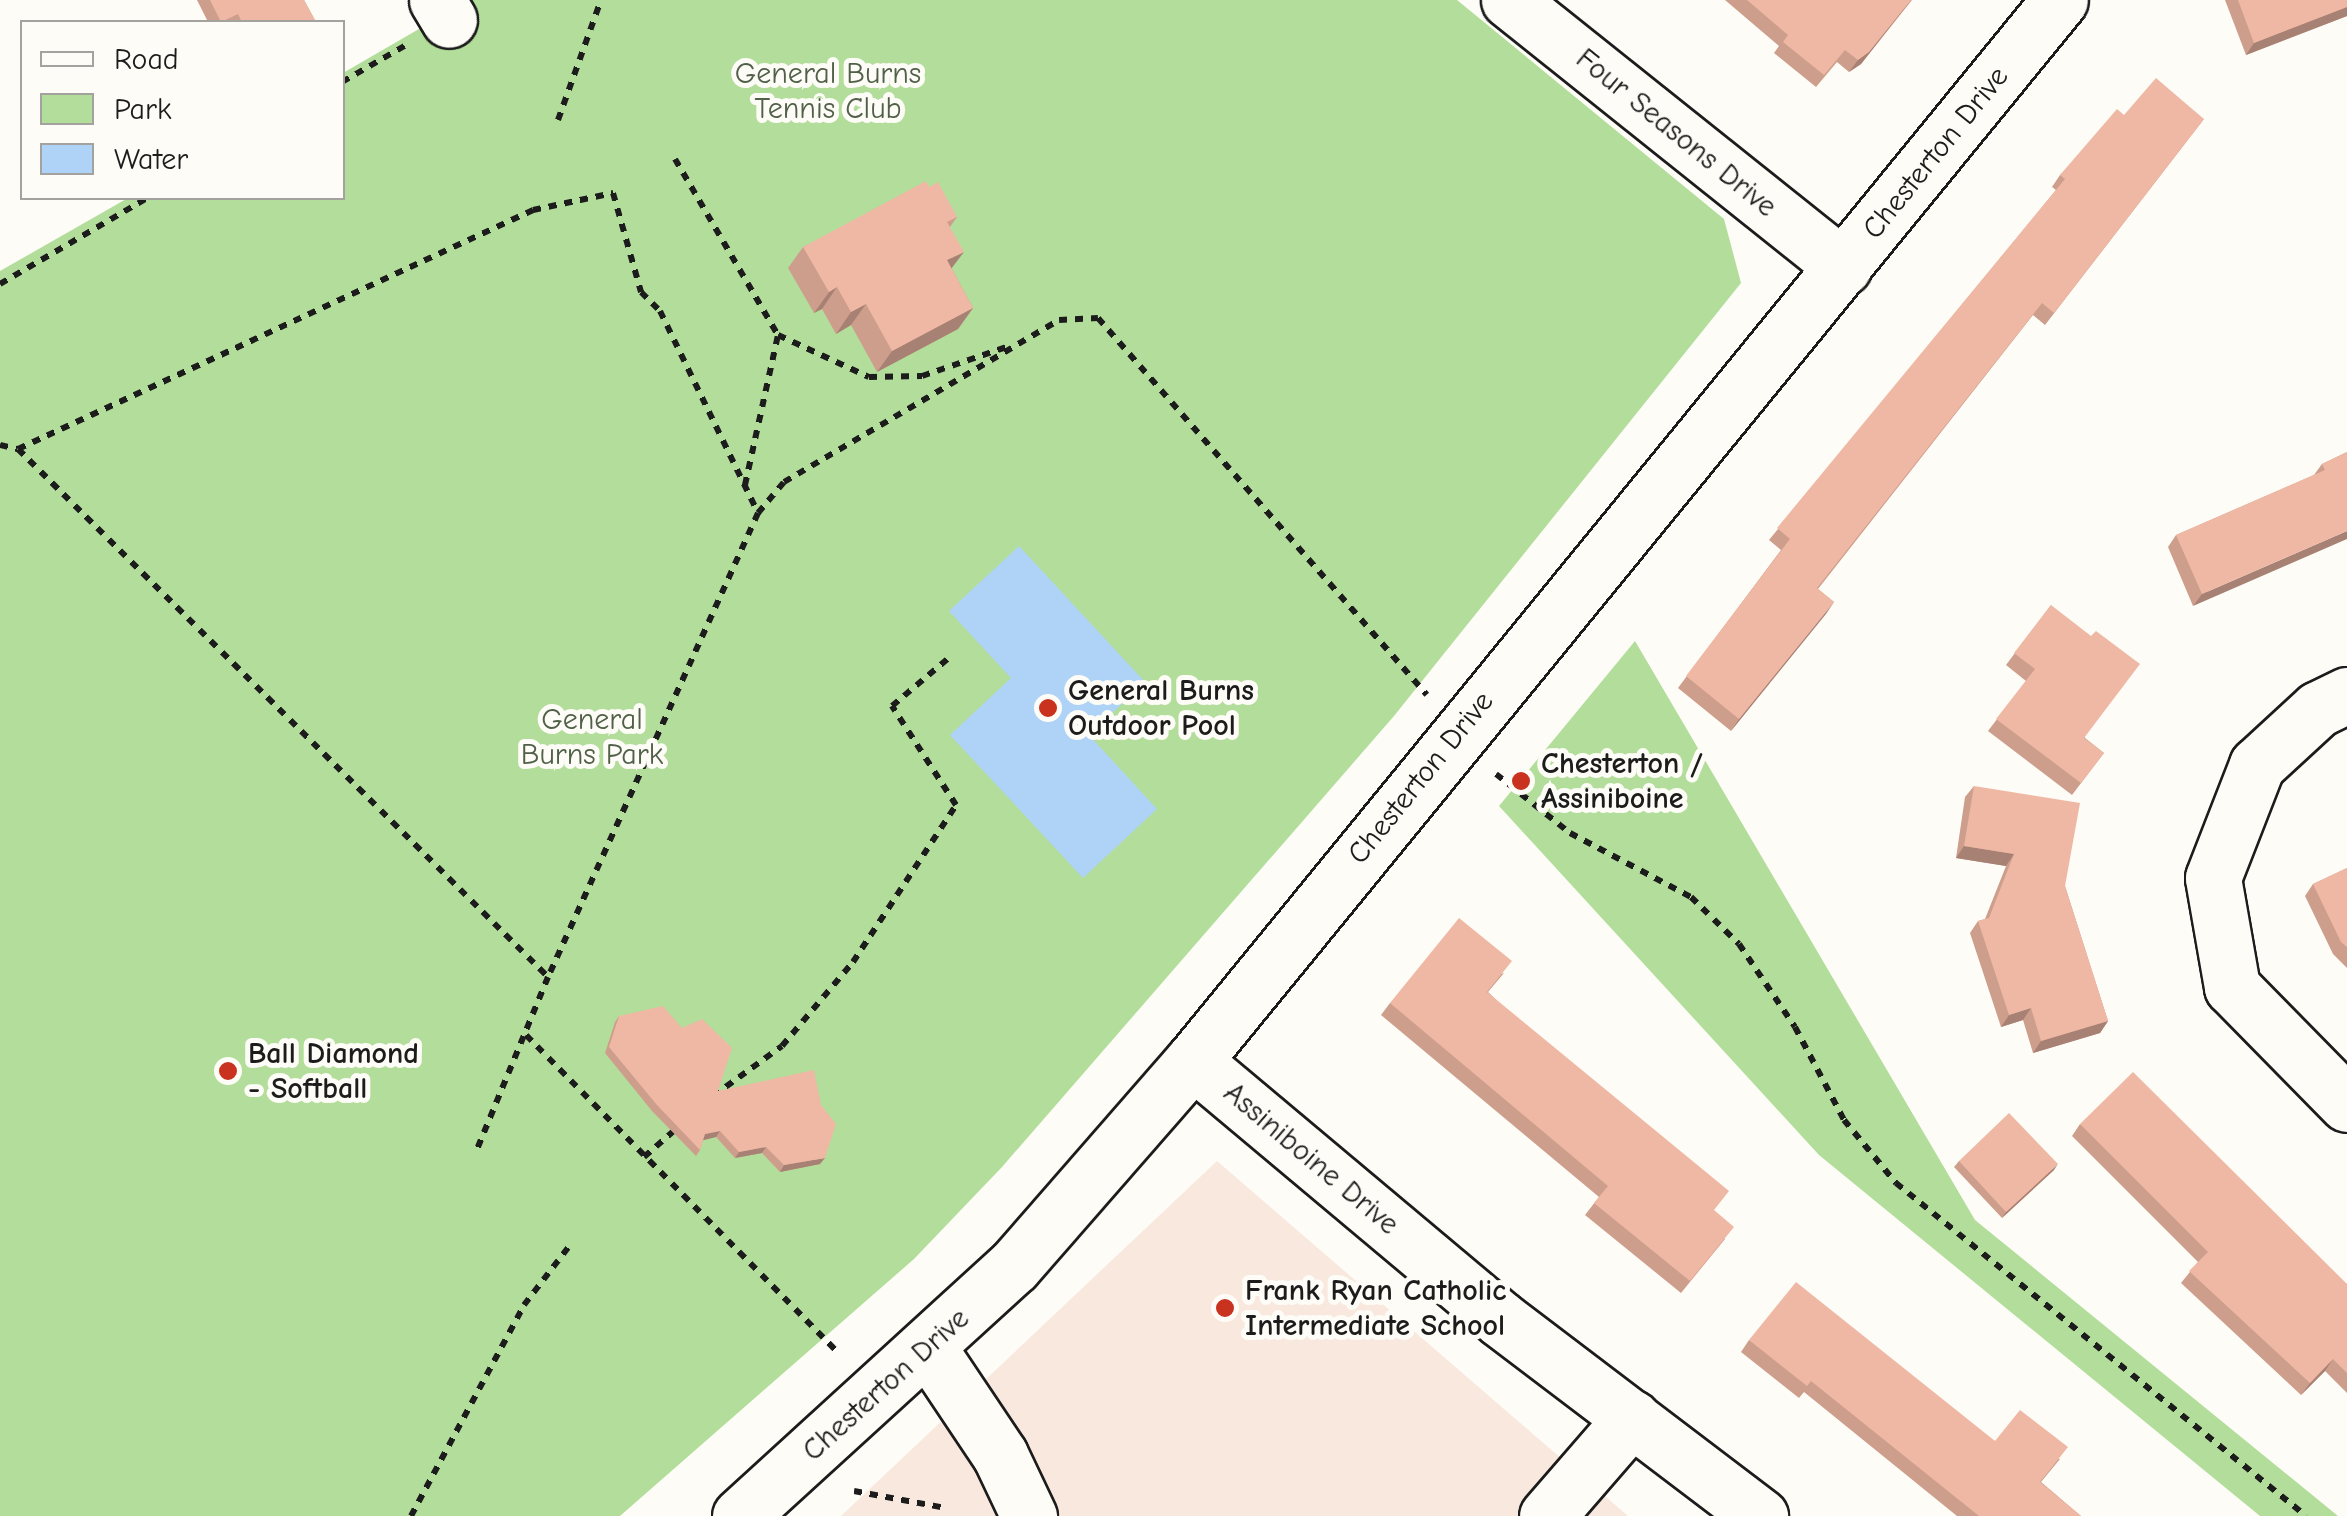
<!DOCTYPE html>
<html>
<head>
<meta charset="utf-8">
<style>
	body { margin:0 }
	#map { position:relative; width:2347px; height:1516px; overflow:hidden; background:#fdfcf7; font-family:"Comic Neue",sans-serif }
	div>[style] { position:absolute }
	.built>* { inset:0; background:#f9e8de }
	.green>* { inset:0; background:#b3dd9a }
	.water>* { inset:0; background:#aed3f7 }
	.path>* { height:6px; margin-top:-3px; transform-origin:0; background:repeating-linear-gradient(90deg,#1c1c1c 0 8px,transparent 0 16px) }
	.roads { filter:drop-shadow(2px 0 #1c1c1c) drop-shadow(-2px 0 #1c1c1c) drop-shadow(0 2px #1c1c1c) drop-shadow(0 -2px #1c1c1c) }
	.minor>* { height:55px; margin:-27.5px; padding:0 27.5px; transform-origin:27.5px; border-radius:27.5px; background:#fdfcf7 }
	.wall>* { inset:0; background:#ce9e8d }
	.shaded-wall>* { inset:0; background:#a78173 }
	.building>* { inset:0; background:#efb8a4 }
	.dots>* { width:28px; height:28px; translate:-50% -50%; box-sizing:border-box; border:5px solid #fdfcf7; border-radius:50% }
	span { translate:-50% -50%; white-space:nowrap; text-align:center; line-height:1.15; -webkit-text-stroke:10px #fdfcf7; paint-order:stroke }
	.park-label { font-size:30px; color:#516048 }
	.street-label { font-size:30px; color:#1c1c1c }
	.poi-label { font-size:30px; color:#1c1c1c; font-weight:700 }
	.left { translate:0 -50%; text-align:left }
	.legend { position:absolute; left:20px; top:20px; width:325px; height:180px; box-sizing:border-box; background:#fdfcf7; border:2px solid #a3a29f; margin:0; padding:12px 18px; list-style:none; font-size:30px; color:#1c1c1c }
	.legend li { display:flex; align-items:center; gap:20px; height:50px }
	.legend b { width:50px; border:2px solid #a3a29f }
</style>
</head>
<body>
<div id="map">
	<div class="built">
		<div style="clip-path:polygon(1217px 1161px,1628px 1516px,841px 1516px)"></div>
	</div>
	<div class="green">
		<div style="clip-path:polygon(469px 0,1457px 0,1724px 219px,1741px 283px,1394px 716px,1002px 1167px,914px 1259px,620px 1516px,0 1516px,0 271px,128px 198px,342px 198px,343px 73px)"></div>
		<div style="clip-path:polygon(1635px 641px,1975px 1220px,2338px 1516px,2260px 1516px,1819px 1155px,1499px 806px)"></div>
	</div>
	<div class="water">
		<div style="clip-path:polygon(1019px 546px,1145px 682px,1089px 735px,1157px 809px,1083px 878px,950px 735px,1011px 678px,949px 611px)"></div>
	</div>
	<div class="path">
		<div style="left:342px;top:82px;width:74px;rotate:-30deg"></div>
		<div style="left:558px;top:120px;width:127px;rotate:-70.3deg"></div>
		<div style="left:675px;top:159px;width:204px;rotate:59.7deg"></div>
		<div style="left:778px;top:335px;width:100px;rotate:24.8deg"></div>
		<div style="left:869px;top:377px;width:53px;rotate:-1.1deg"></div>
		<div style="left:922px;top:376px;width:92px;rotate:-19deg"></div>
		<div style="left:0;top:284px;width:170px;rotate:-30.3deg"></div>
		<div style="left:0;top:445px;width:18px;rotate:13deg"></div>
		<div style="left:18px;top:449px;width:748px;rotate:44.89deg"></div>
		<div style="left:548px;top:977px;width:189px;rotate:112.4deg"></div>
		<div style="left:18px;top:449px;width:568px;rotate:-24.89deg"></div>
		<div style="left:533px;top:210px;width:82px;rotate:-12deg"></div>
		<div style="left:613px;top:193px;width:103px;rotate:74.2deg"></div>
		<div style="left:641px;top:292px;width:27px;rotate:45deg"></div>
		<div style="left:660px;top:311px;width:225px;rotate:64.1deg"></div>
		<div style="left:758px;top:513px;width:509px;rotate:114.35deg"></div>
		<div style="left:745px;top:485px;width:154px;rotate:-77.6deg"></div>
		<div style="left:758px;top:513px;width:40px;rotate:-50deg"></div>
		<div style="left:784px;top:482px;width:319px;rotate:-30.5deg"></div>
		<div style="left:1059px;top:320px;width:39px;rotate:-3deg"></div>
		<div style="left:1098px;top:318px;width:500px;rotate:48.89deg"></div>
		<div style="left:1496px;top:774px;width:95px;rotate:38.6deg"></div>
		<div style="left:1570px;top:833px;width:137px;rotate:27.9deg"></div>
		<div style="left:1691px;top:897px;width:67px;rotate:44.4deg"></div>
		<div style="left:1739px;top:944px;width:100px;rotate:56deg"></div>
		<div style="left:1795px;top:1027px;width:105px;rotate:62.2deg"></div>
		<div style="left:1844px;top:1120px;width:82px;rotate:50.5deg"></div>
		<div style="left:1896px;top:1183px;width:528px;rotate:39.08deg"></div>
		<div style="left:526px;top:1035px;width:447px;rotate:45.5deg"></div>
		<div style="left:713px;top:1096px;width:85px;rotate:-35.9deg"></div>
		<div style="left:782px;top:1046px;width:110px;rotate:-49.8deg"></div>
		<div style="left:853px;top:962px;width:188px;rotate:-56.7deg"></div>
		<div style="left:956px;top:805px;width:118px;rotate:-122.9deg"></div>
		<div style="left:892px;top:706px;width:77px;rotate:-40.3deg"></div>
		<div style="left:644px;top:1157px;width:44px;rotate:-41.3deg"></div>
		<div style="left:854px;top:1491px;width:94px;rotate:10.5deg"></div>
		<div style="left:411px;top:1516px;width:239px;rotate:-61.8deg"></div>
		<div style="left:524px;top:1305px;width:76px;rotate:-52.5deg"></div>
	</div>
	<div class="roads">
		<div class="minor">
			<div style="left:437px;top:0;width:23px;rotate:59deg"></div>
			<div style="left:1509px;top:0;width:428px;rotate:38.6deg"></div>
			<div style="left:2347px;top:695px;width:32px;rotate:154deg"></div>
			<div style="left:2318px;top:709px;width:83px;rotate:137.4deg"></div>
			<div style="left:2257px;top:765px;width:121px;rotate:111.3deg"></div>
			<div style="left:2213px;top:878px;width:111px;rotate:80.1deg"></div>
			<div style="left:2232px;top:987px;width:164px;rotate:45.5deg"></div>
			<div style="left:1193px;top:1061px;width:400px;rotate:40deg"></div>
			<div style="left:1499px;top:1318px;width:328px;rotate:37.2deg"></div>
			<div style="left:929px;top:1349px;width:128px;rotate:56.2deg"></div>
			<div style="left:1000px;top:1455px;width:68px;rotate:64.6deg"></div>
			<div style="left:740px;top:1516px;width:371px;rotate:-42.4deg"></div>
			<div style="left:1014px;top:1266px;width:272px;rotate:-48.9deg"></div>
			<div style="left:1193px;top:1061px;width:1370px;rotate:-50.75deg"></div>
			<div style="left:1547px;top:1516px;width:130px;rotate:-49.1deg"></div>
		</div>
	</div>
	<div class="wall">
		<div style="clip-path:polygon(197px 0,304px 0,316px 22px,208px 22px)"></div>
		<div style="clip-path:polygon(1725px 0,1912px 0,1861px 64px,1849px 72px,1837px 62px,1816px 87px,1774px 53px,1779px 46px)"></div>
		<div style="clip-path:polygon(2225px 0,2347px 0,2347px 16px,2246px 55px)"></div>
		<div style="clip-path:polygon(2124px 115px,2204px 119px,2045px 325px,2033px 315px,1818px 589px,1834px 602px,1731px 731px,1678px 688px,1781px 550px,1769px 540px,2056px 190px,2052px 187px,2060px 175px)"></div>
		<div style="clip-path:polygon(929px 187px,957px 217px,950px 227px,952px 269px,973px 308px,958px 329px,877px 372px,851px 325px,836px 334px,822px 309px,814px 313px,788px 268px,803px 247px)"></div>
		<div style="clip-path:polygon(2347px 452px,2193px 606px,2168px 547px,2176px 535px,2314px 475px,2322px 464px)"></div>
		<div style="clip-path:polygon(2051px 605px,2085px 738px,2104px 753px,2072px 795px,1988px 731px,2026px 681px,2006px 665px)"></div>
		<div style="clip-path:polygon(1974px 786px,2065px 886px,2108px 1021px,2100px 1033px,2033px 1053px,2023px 1020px,2001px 1027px,1970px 933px,1978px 921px,1985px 919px,2006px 866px,1956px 858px,1965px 797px)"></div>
		<div style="clip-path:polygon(2347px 868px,2347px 968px,2333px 954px,2305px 896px,2313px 884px)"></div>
		<div style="clip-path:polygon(1504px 973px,1488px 992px,1714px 1211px,1725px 1239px,1681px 1293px,1585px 1215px,1599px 1197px,1381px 1015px,1390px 1003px)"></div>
		<div style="clip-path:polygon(619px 1016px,718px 1091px,820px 1164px,780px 1172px,762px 1153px,735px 1158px,716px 1137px,703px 1140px,700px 1150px,696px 1156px,652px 1111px,605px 1053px,615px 1022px)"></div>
		<div style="clip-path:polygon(2080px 1124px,2347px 1284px,2347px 1393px,2325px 1371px,2301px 1395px,2181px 1283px,2198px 1262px,2072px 1136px)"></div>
		<div style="clip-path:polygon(1959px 1161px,2054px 1170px,2002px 1218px,1954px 1167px)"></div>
		<div style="clip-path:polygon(1749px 1340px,1995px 1441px,2060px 1459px,2041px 1482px,2081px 1516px,1957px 1516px,1804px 1392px,1799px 1398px,1741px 1352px)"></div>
	</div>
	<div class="shaded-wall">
		<div style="clip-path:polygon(1911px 0,1861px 64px,1849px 72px,1858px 60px)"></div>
		<div style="clip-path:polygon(2347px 7px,2347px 16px,2246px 55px,2254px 43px)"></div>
		<div style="clip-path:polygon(964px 252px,948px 273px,947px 260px)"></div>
		<div style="clip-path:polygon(837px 287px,822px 309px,814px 313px,829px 292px)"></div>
		<div style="clip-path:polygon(866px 304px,851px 325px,836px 334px,851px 312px)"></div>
		<div style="clip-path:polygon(973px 308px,958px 329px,877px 372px,892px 351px)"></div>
		<div style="clip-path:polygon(2347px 531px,2347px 539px,2193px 606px,2202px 594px)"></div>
		<div style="clip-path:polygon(1834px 602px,1826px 614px,1731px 731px,1739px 719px)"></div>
		<div style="clip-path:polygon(1964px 846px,2014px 854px,2006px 866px,1956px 858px)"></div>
		<div style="clip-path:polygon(2031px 1008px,2023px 1020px,2001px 1027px,2009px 1015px)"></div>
		<div style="clip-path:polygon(2108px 1021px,2100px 1033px,2033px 1053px,2041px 1041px)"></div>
		<div style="clip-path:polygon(720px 1131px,716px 1137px,700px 1141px,705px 1134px)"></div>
		<div style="clip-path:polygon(766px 1147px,762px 1153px,735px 1158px,739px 1152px)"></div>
		<div style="clip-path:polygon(825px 1158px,820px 1164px,780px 1172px,784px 1165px)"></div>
		<div style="clip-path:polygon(2058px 1164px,2054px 1170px,2002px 1218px,2006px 1212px)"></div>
		<div style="clip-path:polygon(2333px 1359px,2325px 1371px,2301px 1395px,2310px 1383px)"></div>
	</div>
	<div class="building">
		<div style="clip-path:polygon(210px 0,304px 0,316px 22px,242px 22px,238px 14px,221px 22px)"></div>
		<div style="clip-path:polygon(1747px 0,1911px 0,1869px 52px,1858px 60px,1845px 50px,1824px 75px,1783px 42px,1788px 35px)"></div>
		<div style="clip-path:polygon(2238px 0,2347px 0,2347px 7px,2254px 43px)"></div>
		<div style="clip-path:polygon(2156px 78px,2204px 119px,2054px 313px,2042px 303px,1817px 588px,1834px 602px,1739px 719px,1686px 676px,1790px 539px,1777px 528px,2065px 179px,2060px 175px,2117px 109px,2124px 115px)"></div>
		<div style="clip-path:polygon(926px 181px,929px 187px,938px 182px,957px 217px,947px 222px,964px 252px,947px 260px,973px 308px,892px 351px,866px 304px,851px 312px,837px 287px,829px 292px,803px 247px)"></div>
		<div style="clip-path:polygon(2347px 452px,2347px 531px,2202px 594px,2176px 535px,2325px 470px,2322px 464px)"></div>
		<div style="clip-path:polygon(2051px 605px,2091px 636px,2096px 631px,2140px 664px,2084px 738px,2104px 753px,2081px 783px,1996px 719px,2035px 669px,2014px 653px)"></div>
		<div style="clip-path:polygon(1974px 786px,2080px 803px,2065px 886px,2108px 1021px,2041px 1041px,2031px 1008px,2009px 1015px,1978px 921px,1989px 918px,2014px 854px,1964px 846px)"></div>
		<div style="clip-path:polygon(2347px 868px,2347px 947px,2341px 942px,2313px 884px)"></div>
		<div style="clip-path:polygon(1459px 918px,1512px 961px,1487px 992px,1729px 1191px,1714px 1210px,1734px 1227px,1690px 1281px,1594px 1203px,1608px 1186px,1390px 1003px)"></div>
		<div style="clip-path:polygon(663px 1006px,682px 1028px,702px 1019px,732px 1048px,718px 1091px,814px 1070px,821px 1105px,836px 1124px,825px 1158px,784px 1165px,766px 1147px,739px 1152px,720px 1131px,705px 1134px,700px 1150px,657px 1105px,609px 1047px,619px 1016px)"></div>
		<div style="clip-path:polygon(2133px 1072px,2347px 1284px,2347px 1373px,2333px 1359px,2310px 1383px,2189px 1271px,2208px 1252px,2080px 1124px)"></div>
		<div style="clip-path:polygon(2009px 1113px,2058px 1164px,2006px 1212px,1959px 1161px)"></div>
		<div style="clip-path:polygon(1796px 1282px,1995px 1441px,2020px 1410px,2068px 1447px,2040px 1482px,2081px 1516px,1979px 1516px,1811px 1381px,1807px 1386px,1749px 1340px)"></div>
	</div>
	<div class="dots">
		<div style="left:1048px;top:708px;background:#c8321e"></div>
		<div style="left:1521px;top:781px;background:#c8321e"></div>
		<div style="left:228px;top:1071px;background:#c8321e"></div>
		<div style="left:1225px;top:1308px;background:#c8321e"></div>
	</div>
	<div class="park-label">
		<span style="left:828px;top:91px">General Burns<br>Tennis Club</span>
		<span style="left:592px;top:737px">General<br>Burns Park</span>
	</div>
	<div class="street-label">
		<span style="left:1676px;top:133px;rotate:39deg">Four Seasons Drive</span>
		<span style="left:1936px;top:153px;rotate:-51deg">Chesterton Drive</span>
		<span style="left:1421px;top:778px;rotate:-51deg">Chesterton Drive</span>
		<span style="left:1311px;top:1159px;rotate:40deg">Assiniboine Drive</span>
		<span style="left:886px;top:1385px;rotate:-42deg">Chesterton Drive</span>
	</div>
	<div class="poi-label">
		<span class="left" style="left:1068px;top:708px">General Burns<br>Outdoor Pool</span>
		<span class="left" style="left:1541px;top:781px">Chesterton /<br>Assiniboine</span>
		<span class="left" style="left:248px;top:1071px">Ball Diamond<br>- Softball</span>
		<span class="left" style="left:1245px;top:1308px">Frank Ryan Catholic<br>Intermediate School</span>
	</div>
	<ul class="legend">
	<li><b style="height:12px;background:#fdfcf7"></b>Road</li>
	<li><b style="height:28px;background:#b3dd9a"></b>Park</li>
	<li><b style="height:28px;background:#aed3f7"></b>Water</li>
	</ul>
</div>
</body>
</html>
